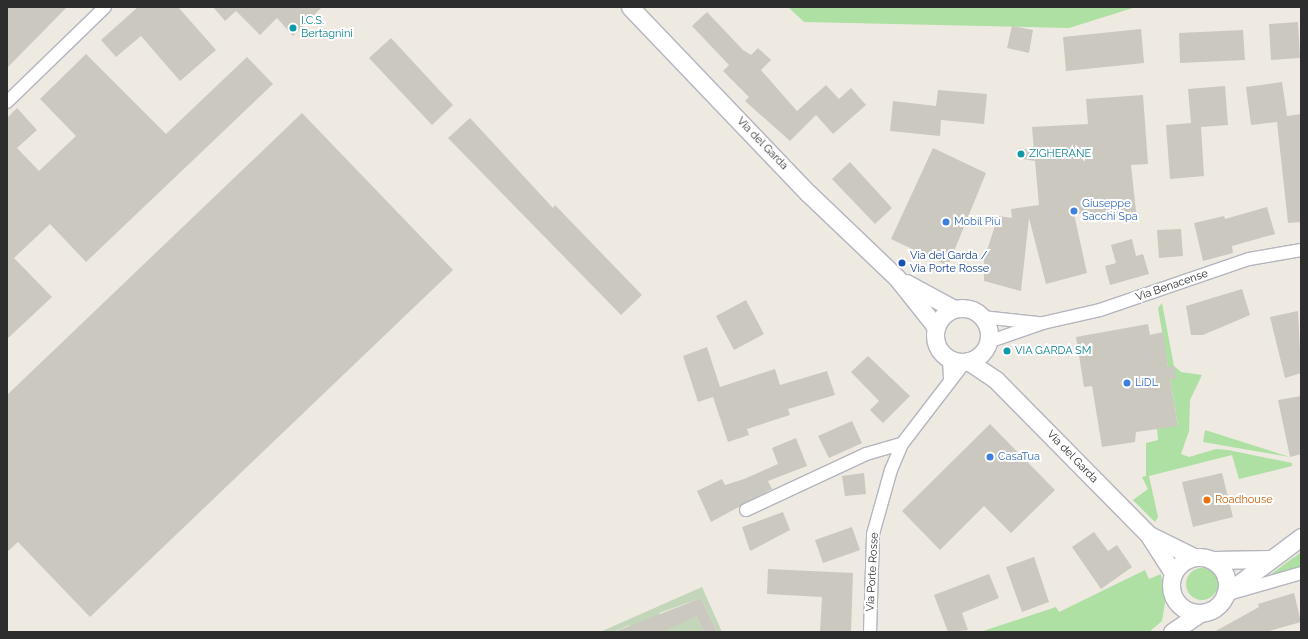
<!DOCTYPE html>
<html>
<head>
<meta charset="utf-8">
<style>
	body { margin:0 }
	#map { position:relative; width:1308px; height:639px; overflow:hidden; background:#eeeae1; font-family:Raleway,sans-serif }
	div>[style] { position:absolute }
	.green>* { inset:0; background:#ade0a2 }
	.round { border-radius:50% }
	.cemetery>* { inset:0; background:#c3d6ba }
	.building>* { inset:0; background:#cac8bf }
	.roads { filter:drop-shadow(1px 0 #b4b5bf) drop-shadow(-1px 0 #b4b5bf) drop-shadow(0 1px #b4b5bf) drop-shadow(0 -1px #b4b5bf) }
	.street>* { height:12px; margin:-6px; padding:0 6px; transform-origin:6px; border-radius:6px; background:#fff }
	.secondary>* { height:17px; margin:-8.5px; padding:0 8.5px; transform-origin:8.5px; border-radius:8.5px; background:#fff }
	.secondary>.ring { margin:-8.5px; padding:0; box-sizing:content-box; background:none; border:17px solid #fff; border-radius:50% }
	.dots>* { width:11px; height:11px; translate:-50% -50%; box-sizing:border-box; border:2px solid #fff; border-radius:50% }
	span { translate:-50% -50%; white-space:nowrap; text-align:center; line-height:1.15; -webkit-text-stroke:4px #fff; paint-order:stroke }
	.culture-label { font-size:11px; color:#0d838f }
	.left { translate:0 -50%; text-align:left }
	.street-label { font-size:11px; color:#2d2d2d }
	.shop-label { font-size:11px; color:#366cbe }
	.transit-label { font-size:11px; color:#164399 }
	.food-label { font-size:11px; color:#c56008 }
	.frame { position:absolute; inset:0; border:8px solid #2d2d2d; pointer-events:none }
</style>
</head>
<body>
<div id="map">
	<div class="green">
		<div style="clip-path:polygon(788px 7px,1136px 7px,1069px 28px,804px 22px)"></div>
		<div style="clip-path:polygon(1162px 303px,1174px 366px,1181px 372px,1202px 375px,1190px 400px,1189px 431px,1181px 454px,1189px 457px,1216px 449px,1228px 450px,1292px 463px,1292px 466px,1239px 479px,1232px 455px,1149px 476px,1158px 517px,1155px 522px,1133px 500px,1148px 489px,1142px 477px,1146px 476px,1146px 443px,1158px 440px,1157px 429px,1178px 425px,1170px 379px,1175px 378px,1168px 367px,1158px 308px)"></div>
		<div style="clip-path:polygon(1205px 430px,1290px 457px,1203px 442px)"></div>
		<div style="clip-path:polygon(1300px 553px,1301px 569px,1267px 577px,1286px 563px)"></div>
		<div class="round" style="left:1186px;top:568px;width:32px;height:32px"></div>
		<div style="clip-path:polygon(1145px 570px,1149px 579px,1161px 574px,1165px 603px,1162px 621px,1149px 632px,980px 632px,1056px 607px,1059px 612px)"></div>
	</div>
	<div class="cemetery">
		<div style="clip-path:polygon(702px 587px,722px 632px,717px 632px,701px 598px,659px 613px,664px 621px,696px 616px,704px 632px,631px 632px,630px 625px,613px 632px,600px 632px)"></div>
	</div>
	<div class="building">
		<div style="clip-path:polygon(7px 7px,67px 7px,7px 68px)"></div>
		<div style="clip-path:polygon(138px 7px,178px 7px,216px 50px,180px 81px,141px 36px,116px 57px,101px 40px)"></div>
		<div style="clip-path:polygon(213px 7px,322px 7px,293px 36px,277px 18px,260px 35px,236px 11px,225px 21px)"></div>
		<div style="clip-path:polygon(707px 12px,743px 50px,751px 55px,758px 48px,771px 60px,761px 70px,797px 111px,826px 85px,839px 99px,851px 88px,866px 105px,833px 134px,816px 115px,790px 141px,745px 101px,749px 97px,723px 71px,729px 65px,692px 26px)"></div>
		<div style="clip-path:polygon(1298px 22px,1300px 58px,1271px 60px,1269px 24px)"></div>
		<div style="clip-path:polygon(1012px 26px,1033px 30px,1029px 53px,1007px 48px)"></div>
		<div style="clip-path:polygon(1141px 29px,1144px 63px,1066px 71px,1063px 37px)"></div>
		<div style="clip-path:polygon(1243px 30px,1245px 60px,1180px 63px,1179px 33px)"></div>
		<div style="clip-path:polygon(391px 38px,453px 105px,432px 125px,369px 58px)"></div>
		<div style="clip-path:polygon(86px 54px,166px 134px,247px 57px,273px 84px,86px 262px,50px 224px,14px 258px,52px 297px,7px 339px,7px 118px,17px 108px,37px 130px,17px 148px,39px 171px,76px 136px,40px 99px)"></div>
		<div style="clip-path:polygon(1282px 82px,1287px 116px,1301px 114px,1301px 222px,1288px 223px,1277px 122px,1251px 125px,1246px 87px)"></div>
		<div style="clip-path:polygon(1225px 86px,1228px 125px,1201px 127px,1204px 176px,1170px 179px,1166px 125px,1191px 123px,1188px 89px)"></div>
		<div style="clip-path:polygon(938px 90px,987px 94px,984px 124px,941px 120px,940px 136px,890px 131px,893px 101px,936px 106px)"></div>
		<div style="clip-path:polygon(1143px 95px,1148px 164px,1131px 165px,1136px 212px,1074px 214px,1087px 273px,1046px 284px,1029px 218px,1021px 291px,984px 281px,984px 260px,998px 216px,1012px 218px,1011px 209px,1039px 205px,1035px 161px,1017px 158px,1019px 148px,1034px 151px,1032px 127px,1088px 124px,1086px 99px)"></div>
		<div style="clip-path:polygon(302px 113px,453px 270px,90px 617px,18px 542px,7px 552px,7px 395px)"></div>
		<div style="clip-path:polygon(470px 118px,553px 208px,555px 205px,642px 295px,621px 315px,448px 138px)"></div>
		<div style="clip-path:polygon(933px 148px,986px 173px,948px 266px,891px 239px)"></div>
		<div style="clip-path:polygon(850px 162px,892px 208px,875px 224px,832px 179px)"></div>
		<div style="clip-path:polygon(1267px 207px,1275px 234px,1232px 246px,1233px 253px,1203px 261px,1194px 223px,1224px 216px,1225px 219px)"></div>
		<div style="clip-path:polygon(1181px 229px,1183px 256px,1159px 258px,1157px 230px)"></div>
		<div style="clip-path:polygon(1132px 239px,1136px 256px,1143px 254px,1149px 274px,1110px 285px,1105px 266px,1116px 263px,1111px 245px)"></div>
		<div style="clip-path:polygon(1242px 289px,1250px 315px,1203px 335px,1191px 335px,1186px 306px)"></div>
		<div style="clip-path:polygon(746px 300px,764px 334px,734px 350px,716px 316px)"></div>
		<div style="clip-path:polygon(1298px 311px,1301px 373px,1285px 378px,1270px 317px)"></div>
		<div style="clip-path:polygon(1148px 324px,1150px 335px,1163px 332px,1168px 367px,1174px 366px,1176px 379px,1170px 379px,1178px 426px,1136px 432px,1135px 442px,1102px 447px,1092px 386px,1084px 387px,1076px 337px)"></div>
		<div style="clip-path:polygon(707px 347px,720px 387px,775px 369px,780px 385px,827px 371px,835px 395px,788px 409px,790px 415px,747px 429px,749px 435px,728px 442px,713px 397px,698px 402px,683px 356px)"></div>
		<div style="clip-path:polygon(868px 356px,910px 396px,883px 423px,870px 410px,879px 401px,851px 372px)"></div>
		<div style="clip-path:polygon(1301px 396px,1301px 454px,1290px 457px,1278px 400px)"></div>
		<div style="clip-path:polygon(852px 421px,862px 443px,829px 458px,818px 436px)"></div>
		<div style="clip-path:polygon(990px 424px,1055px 490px,1011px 533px,984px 506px,940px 550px,902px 511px)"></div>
		<div style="clip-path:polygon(796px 438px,807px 466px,768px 481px,772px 489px,711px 522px,697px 491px,722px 479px,725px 485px,744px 479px,778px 464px,772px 448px)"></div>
		<div style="clip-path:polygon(864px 473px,866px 494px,845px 496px,842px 476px)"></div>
		<div style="clip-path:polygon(1222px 473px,1233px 517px,1193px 527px,1182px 482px)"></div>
		<div style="clip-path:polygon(783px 512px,790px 530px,750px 551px,742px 527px)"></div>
		<div style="clip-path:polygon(852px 527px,860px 550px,823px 563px,815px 540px)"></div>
		<div style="clip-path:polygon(1094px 532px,1108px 551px,1117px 545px,1132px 567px,1101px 589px,1072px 547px)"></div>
		<div style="clip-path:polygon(1034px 557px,1049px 602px,1022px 612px,1006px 567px)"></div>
		<div style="clip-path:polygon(768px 569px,853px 573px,851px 632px,820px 632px,822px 597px,767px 594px)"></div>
		<div style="clip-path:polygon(989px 574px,999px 598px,962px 613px,968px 630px,948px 632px,934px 595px)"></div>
		<div style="clip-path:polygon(1294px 593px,1301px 622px,1266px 632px,1214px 632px,1259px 607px,1258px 604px)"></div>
		<div style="clip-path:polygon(701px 598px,717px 632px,704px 632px,696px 616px,662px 632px,614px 632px)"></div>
	</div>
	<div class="roads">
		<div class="street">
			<div style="left:7px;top:102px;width:136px;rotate:-44.1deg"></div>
			<div style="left:982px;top:317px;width:56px;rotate:6.1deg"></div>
			<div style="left:988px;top:342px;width:58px;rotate:-19.1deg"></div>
			<div style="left:1043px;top:323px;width:58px;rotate:-12.8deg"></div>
			<div style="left:1100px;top:310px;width:157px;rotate:-18.9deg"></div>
			<div style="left:1249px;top:259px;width:53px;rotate:-9.8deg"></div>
			<div style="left:949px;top:359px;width:22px;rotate:87deg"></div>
			<div style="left:746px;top:510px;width:132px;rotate:-25deg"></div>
			<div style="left:866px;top:454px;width:37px;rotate:-16deg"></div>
			<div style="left:1228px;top:594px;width:76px;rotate:-16deg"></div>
			<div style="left:870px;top:632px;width:98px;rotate:-88.2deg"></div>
			<div style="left:873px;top:534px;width:66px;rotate:-74.3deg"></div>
			<div style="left:891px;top:470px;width:28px;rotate:-67deg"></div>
			<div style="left:902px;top:444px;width:103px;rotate:-52.5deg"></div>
		</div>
		<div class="secondary">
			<div style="left:630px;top:7px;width:257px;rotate:46.3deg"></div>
			<div style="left:808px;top:193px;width:123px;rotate:43.7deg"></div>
			<div style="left:897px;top:278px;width:63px;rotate:51.5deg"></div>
			<div style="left:906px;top:283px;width:52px;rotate:28.5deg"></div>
			<div class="ring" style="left:935px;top:308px;width:37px;height:37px"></div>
			<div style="left:968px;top:361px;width:34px;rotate:34deg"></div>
			<div style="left:996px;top:380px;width:216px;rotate:45.4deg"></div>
			<div style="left:1148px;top:534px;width:46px;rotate:57.3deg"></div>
			<div style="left:1151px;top:536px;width:48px;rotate:26deg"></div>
			<div class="ring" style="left:1171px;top:557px;width:39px;height:39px"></div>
			<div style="left:1213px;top:560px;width:58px;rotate:-1deg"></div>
			<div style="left:1225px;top:594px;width:95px;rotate:-36.9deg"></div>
			<div style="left:1172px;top:632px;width:34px;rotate:-34deg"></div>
		</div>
	</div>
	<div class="dots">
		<div style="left:293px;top:28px;background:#0f9aa8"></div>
		<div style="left:1021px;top:154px;background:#0f9aa8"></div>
		<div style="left:1074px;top:211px;background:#3f7fe0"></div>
		<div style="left:946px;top:222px;background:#3f7fe0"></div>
		<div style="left:902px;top:263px;background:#1a4fb4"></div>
		<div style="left:1007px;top:351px;background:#0f9aa8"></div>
		<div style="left:1127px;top:383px;background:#3f7fe0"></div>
		<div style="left:990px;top:457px;background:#3f7fe0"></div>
		<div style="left:1207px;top:500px;background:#e8710a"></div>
	</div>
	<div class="culture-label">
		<span class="left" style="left:301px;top:28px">I.C.S.<br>Bertagnini</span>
		<span class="left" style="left:1029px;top:154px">ZIGHERANE</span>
		<span class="left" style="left:1015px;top:351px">VIA GARDA SM</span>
	</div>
	<div class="street-label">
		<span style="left:762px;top:144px;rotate:46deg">Via del Garda</span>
		<span style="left:1172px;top:286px;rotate:-19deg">Via Benacense</span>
		<span style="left:1072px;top:457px;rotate:46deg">Via del Garda</span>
		<span style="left:873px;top:572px;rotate:-87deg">Via Porte Rosse</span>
	</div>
	<div class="shop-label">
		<span class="left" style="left:1082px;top:211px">Giuseppe<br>Sacchi Spa</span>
		<span class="left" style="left:954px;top:222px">Mobil Più</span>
		<span class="left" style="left:1135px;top:383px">LiDL</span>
		<span class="left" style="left:998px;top:457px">CasaTua</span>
	</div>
	<div class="transit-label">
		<span class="left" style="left:910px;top:263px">Via del Garda /<br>Via Porte Rosse</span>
	</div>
	<div class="food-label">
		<span class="left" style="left:1215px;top:500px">Roadhouse</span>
	</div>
	<div class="frame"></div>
</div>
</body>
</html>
